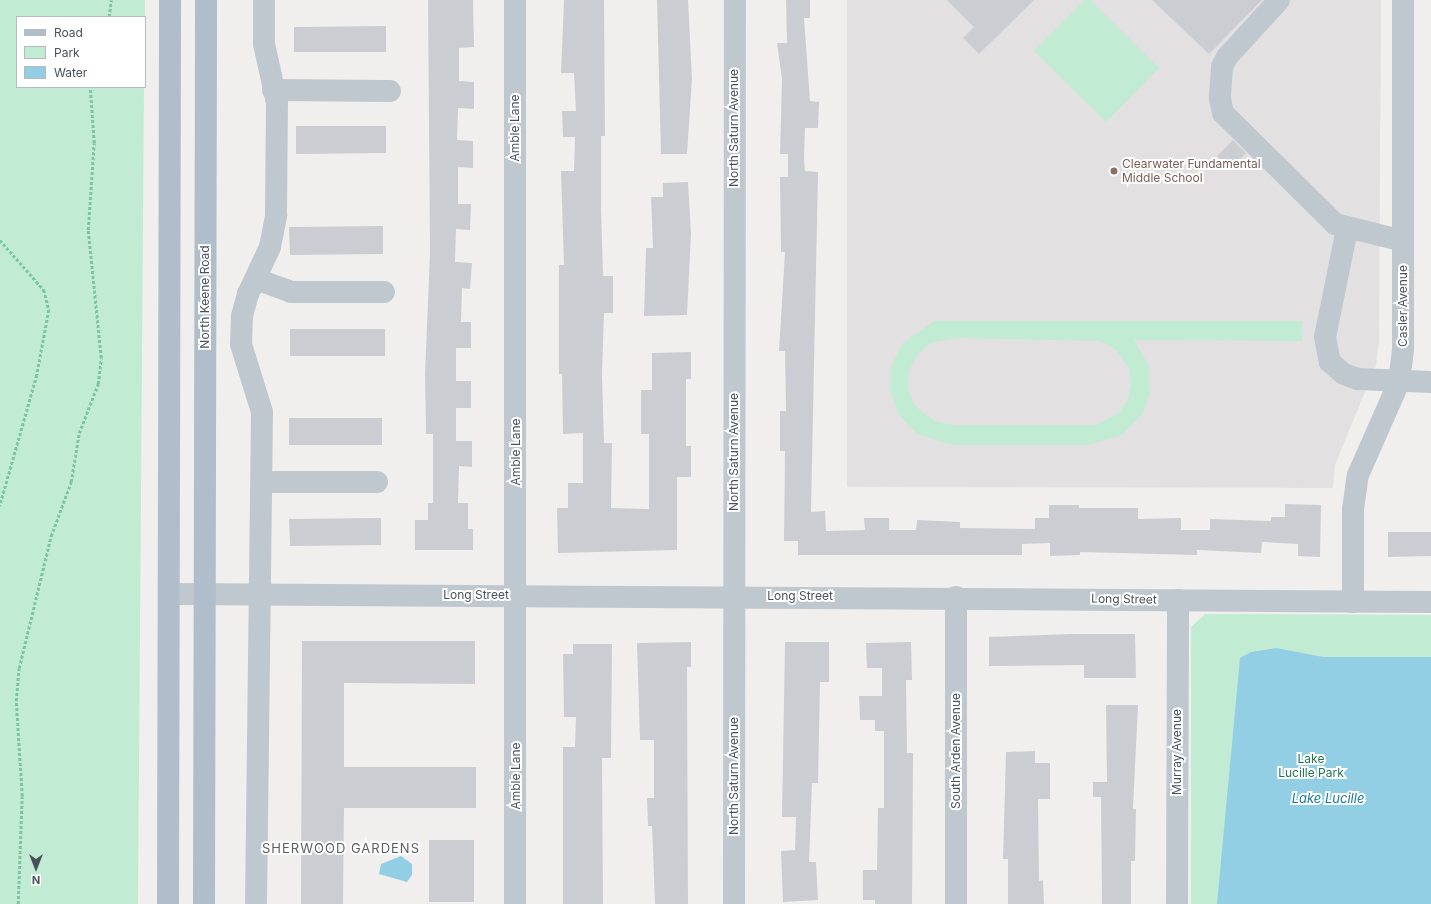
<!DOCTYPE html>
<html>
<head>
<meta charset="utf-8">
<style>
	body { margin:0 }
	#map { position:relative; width:1431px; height:904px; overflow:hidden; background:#f1efee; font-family:Inter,sans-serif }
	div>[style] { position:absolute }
	.education>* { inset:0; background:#e2e0e0 }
	.green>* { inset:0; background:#c1ebd3 }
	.water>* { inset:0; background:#92cfe4 }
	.building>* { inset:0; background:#cccdd3 }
	.path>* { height:2.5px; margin-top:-1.25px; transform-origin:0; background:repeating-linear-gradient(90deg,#7cc5a4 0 3px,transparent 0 5px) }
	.minor>* { height:22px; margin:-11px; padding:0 11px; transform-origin:11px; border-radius:11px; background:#c0c8cf }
	.major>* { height:22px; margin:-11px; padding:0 11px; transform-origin:11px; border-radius:11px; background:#b0bdcb }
	.dots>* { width:11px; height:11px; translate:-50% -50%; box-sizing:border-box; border:2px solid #fff; border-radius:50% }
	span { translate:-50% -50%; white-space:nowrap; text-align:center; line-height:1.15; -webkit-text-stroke:4px #fff; paint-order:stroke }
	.street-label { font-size:12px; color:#48515a }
	.education-label { font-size:12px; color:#785e54 }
	.left { translate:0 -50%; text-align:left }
	.park-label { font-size:12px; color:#1f754e }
	.water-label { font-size:13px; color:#197b9c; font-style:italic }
	.neighbourhood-label { font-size:13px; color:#5c5e63; letter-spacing:1px }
	.legend { position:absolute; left:16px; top:16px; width:130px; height:72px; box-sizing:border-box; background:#fff; border:1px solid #b6b9bd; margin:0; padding:5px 7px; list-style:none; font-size:12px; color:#48515a }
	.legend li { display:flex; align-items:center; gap:8px; height:20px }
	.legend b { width:20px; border:1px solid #b6b9bd }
	.north { position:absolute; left:16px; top:848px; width:40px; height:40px; -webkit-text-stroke:3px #fff; paint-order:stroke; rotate:180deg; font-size:11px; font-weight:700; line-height:16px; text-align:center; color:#48515a }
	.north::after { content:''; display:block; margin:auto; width:14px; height:18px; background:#48515a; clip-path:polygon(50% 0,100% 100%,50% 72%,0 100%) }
</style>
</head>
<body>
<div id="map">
	<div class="education">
		<div style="clip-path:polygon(847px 0,1381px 0,1379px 341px,1376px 365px,1335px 465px,1333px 488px,847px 487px)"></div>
	</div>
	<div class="green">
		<div style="clip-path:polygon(0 0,145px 0,145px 17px,17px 17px,17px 87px,144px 87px,138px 904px,0 904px)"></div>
		<div style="clip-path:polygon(1085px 0,1090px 0,1159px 68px,1106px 122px,1034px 51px)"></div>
		<div style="clip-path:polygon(evenodd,934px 321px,1302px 321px,1302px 341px,1134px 340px,1149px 366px,1150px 392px,1143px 413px,1122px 435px,1088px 445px,953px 445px,917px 434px,899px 415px,890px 391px,891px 366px,903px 343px,934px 321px,956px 338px,1100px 341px,1115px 349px,1129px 368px,1131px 383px,1128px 399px,1119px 413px,1096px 425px,952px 425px,934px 421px,914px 405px,908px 388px,909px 371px,917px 355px,930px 343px,956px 338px)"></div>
		<div style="clip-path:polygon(1205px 614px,1431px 615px,1431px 904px,1191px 904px,1191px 627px)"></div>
	</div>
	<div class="water">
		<div style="clip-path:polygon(1276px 648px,1323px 657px,1431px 657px,1431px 904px,1217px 904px,1240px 658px,1251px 652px)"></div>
		<div style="clip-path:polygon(401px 856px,412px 864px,412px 875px,407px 882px,379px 874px,381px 864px)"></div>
	</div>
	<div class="building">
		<div style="clip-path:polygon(428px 0,473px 0,474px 47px,459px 48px,459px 81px,474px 82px,474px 109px,458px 108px,457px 140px,473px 141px,473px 168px,458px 167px,458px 204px,471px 204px,470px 230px,456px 229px,455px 262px,472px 263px,470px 289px,462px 288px,461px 322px,471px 322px,471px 348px,456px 348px,456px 381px,471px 381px,471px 408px,456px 408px,456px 441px,472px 441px,472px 467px,459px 466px,458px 503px,468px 503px,468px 529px,473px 529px,473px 550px,415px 550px,415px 520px,428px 520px,428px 503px,433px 503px,433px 434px,426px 434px,425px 374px,430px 253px)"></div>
		<div style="clip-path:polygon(564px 0,604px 0,605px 136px,601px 136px,601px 206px,603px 276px,613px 276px,613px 313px,604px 313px,602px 374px,604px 443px,612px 443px,611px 508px,649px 509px,649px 434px,641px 434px,641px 390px,652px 390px,652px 353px,691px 352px,691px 379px,686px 379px,686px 446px,691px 446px,691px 477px,677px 477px,677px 550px,558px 553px,557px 508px,568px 508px,568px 483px,583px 483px,583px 433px,563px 434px,562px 374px,559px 374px,559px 265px,564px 265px,561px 171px,574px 171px,575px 137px,563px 137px,562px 111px,576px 111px,574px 73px,561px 73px)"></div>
		<div style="clip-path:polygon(657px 0,688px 0,692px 79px,687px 154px,661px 154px)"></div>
		<div style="clip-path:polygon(786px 0,810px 0,810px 18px,804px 18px,810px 101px,819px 102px,818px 128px,805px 128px,804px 158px,805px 171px,818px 172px,811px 512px,825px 511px,826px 531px,865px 530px,864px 518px,889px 518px,889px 530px,916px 530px,917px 520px,960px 522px,960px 528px,1035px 529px,1035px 518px,1049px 518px,1049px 505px,1079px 505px,1079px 508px,1138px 508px,1138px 519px,1181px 518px,1181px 530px,1210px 530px,1210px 519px,1271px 521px,1271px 517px,1285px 517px,1285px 504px,1321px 505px,1320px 557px,1298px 556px,1298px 544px,1262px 542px,1261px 553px,1197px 550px,1197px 555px,1080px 552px,1080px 555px,1050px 556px,1050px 543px,1022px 544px,1022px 555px,798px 555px,798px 541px,784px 541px,785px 451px,780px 451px,780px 411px,786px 411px,785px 351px,779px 351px,785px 252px,781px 252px,780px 177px,788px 177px,788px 154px,780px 154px,782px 79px,777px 43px,787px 43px)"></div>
		<div style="clip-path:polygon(947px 0,1034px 0,979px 54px,963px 38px,974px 27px)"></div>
		<div style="clip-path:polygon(1152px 0,1262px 0,1209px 54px)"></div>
		<div style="clip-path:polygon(386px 26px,386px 52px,294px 52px,294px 27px)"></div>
		<div style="clip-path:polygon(296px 126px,386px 126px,386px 153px,296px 154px)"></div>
		<div style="clip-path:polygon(1233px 140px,1246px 153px,1230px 169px,1217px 156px)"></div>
		<div style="clip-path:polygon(688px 182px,691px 234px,687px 315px,644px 316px,646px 248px,653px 248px,651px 197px,663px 197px,663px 183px)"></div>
		<div style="clip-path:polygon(383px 226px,383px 254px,290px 255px,289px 227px)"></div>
		<div style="clip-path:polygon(290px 329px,385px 329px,385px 356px,290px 356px)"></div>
		<div style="clip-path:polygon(289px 418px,382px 418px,382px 445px,289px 445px)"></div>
		<div style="clip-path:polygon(381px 518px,381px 545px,290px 546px,289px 519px)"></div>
		<div style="clip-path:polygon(1388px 532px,1431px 532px,1431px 556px,1388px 557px)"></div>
		<div style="clip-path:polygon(1071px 634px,1135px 634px,1136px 678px,1084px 678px,1084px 665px,989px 666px,989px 637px)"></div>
		<div style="clip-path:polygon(302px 641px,475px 641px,475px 684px,344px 683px,344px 767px,476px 767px,476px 808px,344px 808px,343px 904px,301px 904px)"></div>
		<div style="clip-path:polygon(691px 642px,691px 667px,687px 667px,688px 904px,655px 904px,652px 826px,648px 826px,647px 798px,654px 798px,654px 740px,640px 740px,637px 643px)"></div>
		<div style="clip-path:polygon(785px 642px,829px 642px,829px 682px,820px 682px,818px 783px,812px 783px,809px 862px,816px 862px,818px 900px,783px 902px,781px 851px,795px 850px,796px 817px,782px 817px)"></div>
		<div style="clip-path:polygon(911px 642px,912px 680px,906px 680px,907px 753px,913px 753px,912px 904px,875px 904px,875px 900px,863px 900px,863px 870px,877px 870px,878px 808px,884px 808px,884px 731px,875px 731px,875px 720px,860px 720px,859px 696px,882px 696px,882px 668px,867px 668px,866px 643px)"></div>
		<div style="clip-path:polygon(573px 644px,612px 644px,611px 758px,602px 758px,603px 904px,563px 904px,563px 747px,575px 747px,576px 717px,564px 717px,563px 654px,573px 654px)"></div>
		<div style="clip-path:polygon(1106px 705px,1138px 705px,1133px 809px,1136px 809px,1135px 861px,1131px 861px,1131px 904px,1102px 904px,1101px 797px,1093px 797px,1093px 782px,1107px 782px)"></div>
		<div style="clip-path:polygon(1035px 751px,1035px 763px,1050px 763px,1050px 799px,1038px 799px,1039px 881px,1043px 880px,1044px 904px,1008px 904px,1008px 859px,1003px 859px,1006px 752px)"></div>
		<div style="clip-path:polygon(429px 840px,474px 840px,474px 902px,429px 902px)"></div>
	</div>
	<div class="path">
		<div style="left:109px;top:17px;width:17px;rotate:-83deg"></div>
		<div style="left:0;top:240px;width:67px;rotate:48.7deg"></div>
		<div style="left:44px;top:290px;width:21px;rotate:76deg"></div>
		<div style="left:49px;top:310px;width:66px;rotate:100.5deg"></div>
		<div style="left:37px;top:375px;width:136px;rotate:105.8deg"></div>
		<div style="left:18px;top:904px;width:108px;rotate:-87.9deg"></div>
		<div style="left:22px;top:796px;width:95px;rotate:-93.6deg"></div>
		<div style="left:16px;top:701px;width:33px;rotate:-85deg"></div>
		<div style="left:19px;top:668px;width:136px;rotate:-76.4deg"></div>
		<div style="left:51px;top:536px;width:58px;rotate:-69.7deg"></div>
		<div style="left:71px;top:482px;width:50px;rotate:-80.7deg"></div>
		<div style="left:79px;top:433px;width:53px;rotate:-68.8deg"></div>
		<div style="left:98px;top:384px;width:26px;rotate:-83deg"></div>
		<div style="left:101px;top:358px;width:129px;rotate:-95.8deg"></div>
		<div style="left:88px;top:230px;width:87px;rotate:-86.1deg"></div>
		<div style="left:94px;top:143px;width:56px;rotate:-94.1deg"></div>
	</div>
	<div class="minor">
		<div style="left:515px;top:0;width:904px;rotate:90deg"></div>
		<div style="left:1279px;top:0;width:77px;rotate:132.4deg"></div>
		<div style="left:1227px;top:57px;width:11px;rotate:117deg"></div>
		<div style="left:1222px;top:67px;width:31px;rotate:94deg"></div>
		<div style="left:1220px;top:98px;width:15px;rotate:79deg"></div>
		<div style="left:1223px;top:113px;width:158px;rotate:44.7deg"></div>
		<div style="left:1335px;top:224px;width:70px;rotate:14deg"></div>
		<div style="left:273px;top:90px;width:117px;rotate:0.5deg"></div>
		<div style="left:1347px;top:229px;width:110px;rotate:101.5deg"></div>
		<div style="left:1325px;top:337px;width:25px;rotate:79deg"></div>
		<div style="left:1330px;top:362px;width:18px;rotate:41deg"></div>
		<div style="left:1344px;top:374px;width:15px;rotate:20deg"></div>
		<div style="left:1358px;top:379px;width:73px;rotate:2.4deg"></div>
		<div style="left:256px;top:279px;width:37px;rotate:20deg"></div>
		<div style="left:291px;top:292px;width:93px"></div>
		<div style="left:262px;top:482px;width:115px"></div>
		<div style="left:169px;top:594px;width:1262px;rotate:0.36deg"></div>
		<div style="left:1353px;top:602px;width:93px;rotate:-90deg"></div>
		<div style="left:1353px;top:509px;width:34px;rotate:-82deg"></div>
		<div style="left:1358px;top:475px;width:102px;rotate:-66.2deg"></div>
		<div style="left:1399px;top:382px;width:34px;rotate:-83deg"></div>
		<div style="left:1403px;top:348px;width:348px;rotate:-90deg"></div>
		<div style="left:256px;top:904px;width:492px;rotate:-89.3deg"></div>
		<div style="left:262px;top:412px;width:71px;rotate:-107.2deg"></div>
		<div style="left:241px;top:344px;width:28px;rotate:-88deg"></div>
		<div style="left:242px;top:316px;width:23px;rotate:-75deg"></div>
		<div style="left:248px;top:294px;width:52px;rotate:-64.9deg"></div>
		<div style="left:270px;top:247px;width:33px;rotate:-79deg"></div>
		<div style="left:276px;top:215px;width:112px;rotate:-89.5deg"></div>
		<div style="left:277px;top:103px;width:60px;rotate:-102.4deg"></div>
		<div style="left:264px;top:44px;width:44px;rotate:-90deg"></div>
		<div style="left:734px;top:904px;width:904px;rotate:-89.94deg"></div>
		<div style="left:956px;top:904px;width:307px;rotate:-90deg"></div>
		<div style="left:1177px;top:904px;width:304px;rotate:-89.8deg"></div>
	</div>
	<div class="major">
		<div style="left:168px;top:904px;width:904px;rotate:-89.87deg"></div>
		<div style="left:204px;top:904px;width:904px;rotate:-89.87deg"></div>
	</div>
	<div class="dots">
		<div style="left:1114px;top:171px;background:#8d6e63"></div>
	</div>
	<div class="street-label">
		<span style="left:515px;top:128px;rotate:-90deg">Amble Lane</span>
		<span style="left:734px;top:128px;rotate:-90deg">North Saturn Avenue</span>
		<span style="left:205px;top:297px;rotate:-90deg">North Keene Road</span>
		<span style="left:1403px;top:306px;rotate:-90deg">Casler Avenue</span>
		<span style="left:516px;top:452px;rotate:-90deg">Amble Lane</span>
		<span style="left:734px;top:452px;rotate:-90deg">North Saturn Avenue</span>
		<span style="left:476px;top:595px">Long Street</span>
		<span style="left:800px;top:596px">Long Street</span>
		<span style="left:1124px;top:599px;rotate:1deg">Long Street</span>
		<span style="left:956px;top:751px;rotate:-90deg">South Arden Avenue</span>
		<span style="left:1177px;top:752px;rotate:-90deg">Murray Avenue</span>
		<span style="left:516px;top:776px;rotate:-90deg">Amble Lane</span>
		<span style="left:734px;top:776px;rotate:-90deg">North Saturn Avenue</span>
	</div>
	<div class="education-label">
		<span class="left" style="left:1122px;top:171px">Clearwater Fundamental<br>Middle School</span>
	</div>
	<div class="park-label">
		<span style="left:1311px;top:766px">Lake<br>Lucille Park</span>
	</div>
	<div class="water-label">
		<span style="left:1328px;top:798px">Lake Lucille</span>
	</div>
	<div class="neighbourhood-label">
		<span style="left:341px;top:848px">SHERWOOD GARDENS</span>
	</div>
	<ul class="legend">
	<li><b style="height:5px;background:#b0bdcb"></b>Road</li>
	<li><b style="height:11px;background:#c1ebd3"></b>Park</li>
	<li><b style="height:11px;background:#92cfe4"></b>Water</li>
	</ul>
	<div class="north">N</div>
</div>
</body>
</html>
